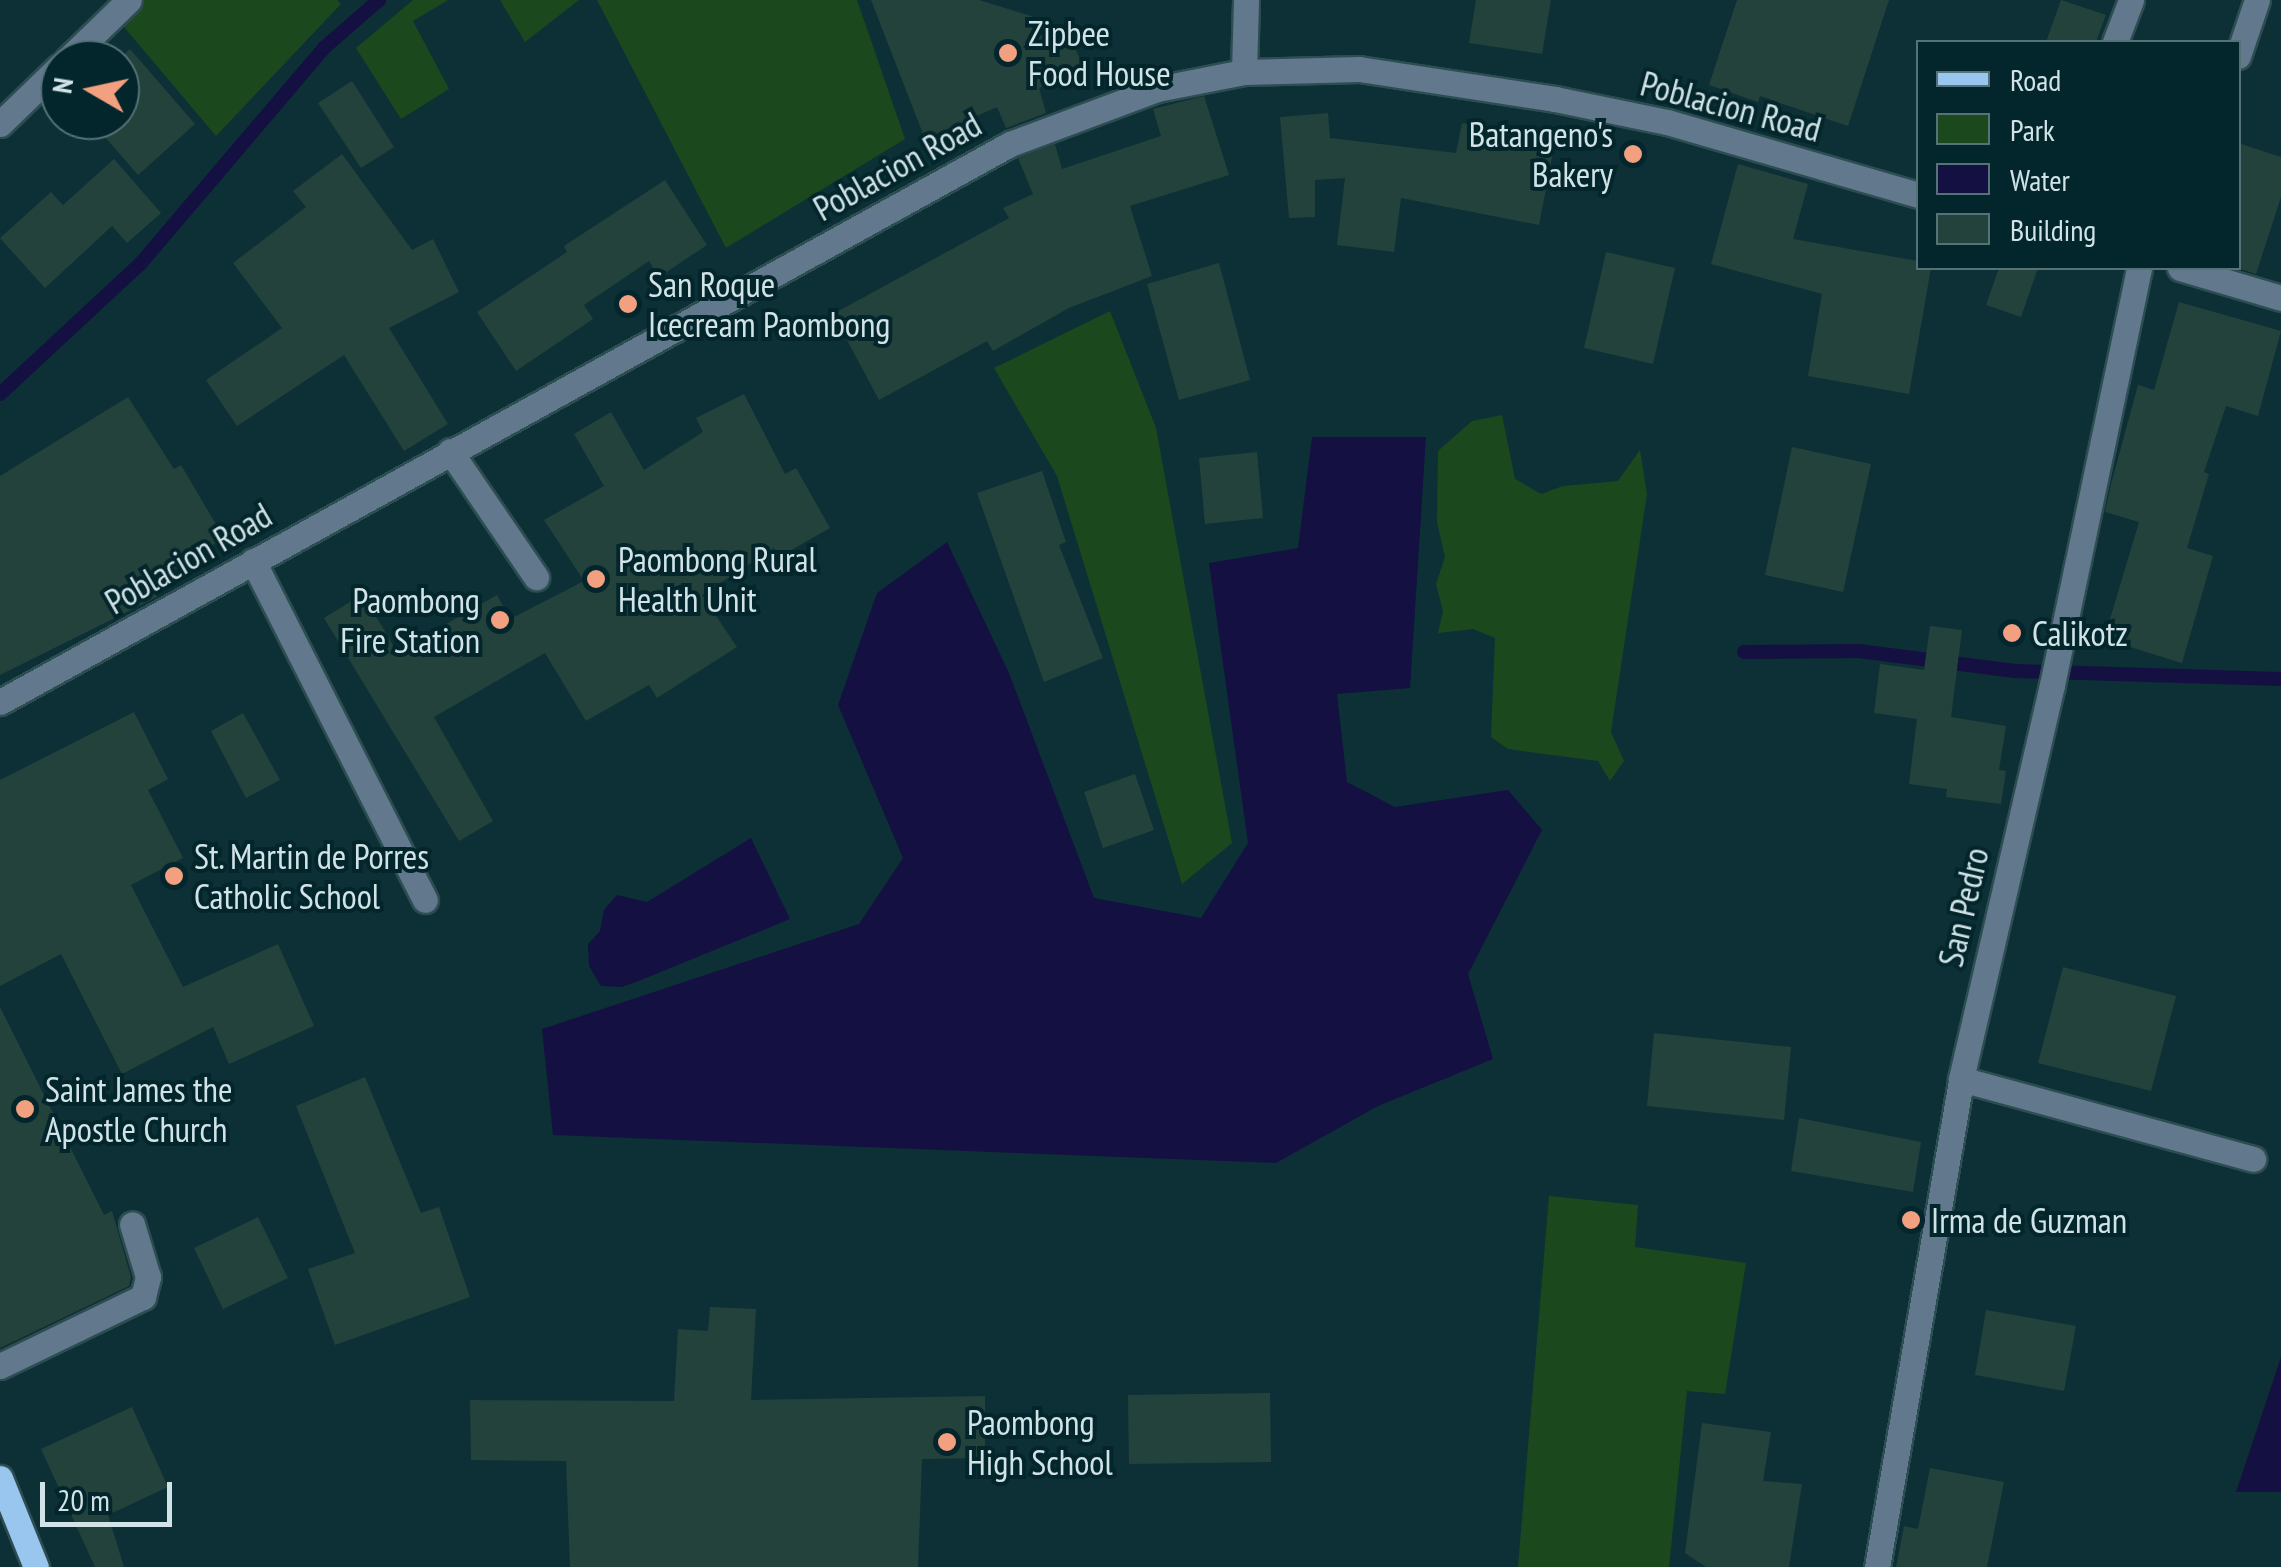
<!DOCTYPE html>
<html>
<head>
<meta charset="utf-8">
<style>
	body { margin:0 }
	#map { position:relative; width:2281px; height:1567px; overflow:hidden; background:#0d3036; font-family:"PT Sans Narrow",sans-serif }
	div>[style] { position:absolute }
	.green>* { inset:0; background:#1c481e }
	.water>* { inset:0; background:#141041 }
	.stream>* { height:14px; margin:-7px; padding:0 7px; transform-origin:7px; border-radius:7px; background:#141041 }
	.building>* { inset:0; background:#22423b }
	.roads { filter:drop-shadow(2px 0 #2c4d52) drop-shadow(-2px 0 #2c4d52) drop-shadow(0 2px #2c4d52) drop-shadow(0 -2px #2c4d52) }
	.minor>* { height:25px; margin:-12.5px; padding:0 12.5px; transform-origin:12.5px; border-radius:12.5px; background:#62788c }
	.major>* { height:25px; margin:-12.5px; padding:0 12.5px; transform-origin:12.5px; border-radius:12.5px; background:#99c6ef }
	.dots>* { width:28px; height:28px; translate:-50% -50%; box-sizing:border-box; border:5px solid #03262c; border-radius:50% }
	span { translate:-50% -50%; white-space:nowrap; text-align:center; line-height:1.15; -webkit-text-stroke:8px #03262c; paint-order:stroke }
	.poi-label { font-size:35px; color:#d1e3e7 }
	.left { translate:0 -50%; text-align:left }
	.right { translate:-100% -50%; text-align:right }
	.street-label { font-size:35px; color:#d1e3e7 }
	.legend { position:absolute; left:1916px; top:40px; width:325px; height:230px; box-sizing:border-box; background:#03262c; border:2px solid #557277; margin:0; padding:12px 18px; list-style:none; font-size:30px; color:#d1e3e7 }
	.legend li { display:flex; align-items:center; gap:20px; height:50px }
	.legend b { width:50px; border:2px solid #557277 }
	.north { position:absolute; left:40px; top:40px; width:100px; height:100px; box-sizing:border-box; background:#03262c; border:2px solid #557277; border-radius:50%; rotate:279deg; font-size:28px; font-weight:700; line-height:40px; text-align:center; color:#d1e3e7 }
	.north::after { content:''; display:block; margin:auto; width:35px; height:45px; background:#f2a07f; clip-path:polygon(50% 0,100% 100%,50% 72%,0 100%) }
	.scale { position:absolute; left:40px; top:1482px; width:132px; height:45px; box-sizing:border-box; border:5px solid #d1e3e7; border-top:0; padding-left:12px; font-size:30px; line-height:35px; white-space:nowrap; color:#d1e3e7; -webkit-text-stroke:8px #03262c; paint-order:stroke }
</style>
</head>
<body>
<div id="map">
	<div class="green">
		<div style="clip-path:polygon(142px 0,337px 0,341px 4px,216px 136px,119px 21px)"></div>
		<div style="clip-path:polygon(413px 0,448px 0,413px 21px,449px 89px,401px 119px,356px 48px)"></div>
		<div style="clip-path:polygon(500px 0,579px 0,525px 42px)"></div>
		<div style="clip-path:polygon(597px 0,857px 0,905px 139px,726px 248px)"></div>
		<div style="clip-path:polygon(1110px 311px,1156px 428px,1232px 843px,1182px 884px,1057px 476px,994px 368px)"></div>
		<div style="clip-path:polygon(1502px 415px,1515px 479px,1541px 494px,1563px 486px,1618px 481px,1640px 450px,1647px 494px,1611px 732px,1624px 761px,1610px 781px,1598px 761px,1508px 749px,1491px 737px,1495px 638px,1473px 629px,1438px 633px,1443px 611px,1436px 584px,1445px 557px,1437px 522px,1438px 451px,1472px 421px)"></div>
		<div style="clip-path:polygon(1549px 1196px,1638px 1205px,1635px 1247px,1746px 1263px,1725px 1394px,1687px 1391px,1669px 1567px,1518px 1567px)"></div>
	</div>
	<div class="water">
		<div style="clip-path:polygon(1312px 437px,1426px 437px,1410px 688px,1337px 694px,1347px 782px,1395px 807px,1508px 790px,1542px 830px,1468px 974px,1493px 1059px,1378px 1106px,1276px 1163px,553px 1135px,542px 1029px,859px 924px,903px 858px,838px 705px,877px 593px,947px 542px,1009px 673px,1094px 898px,1201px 918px,1248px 843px,1209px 563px,1298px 548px)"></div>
		<div style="clip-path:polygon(751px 838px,790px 919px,641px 980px,622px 987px,601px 986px,589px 966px,588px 944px,600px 931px,604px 910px,617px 895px,647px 902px)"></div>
		<div style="clip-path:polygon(2281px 1357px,2281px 1492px,2236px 1492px)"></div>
	</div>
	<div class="stream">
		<div style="left:0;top:394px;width:192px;rotate:-42.9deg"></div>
		<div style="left:141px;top:263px;width:284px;rotate:-49.6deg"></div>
		<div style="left:325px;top:47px;width:72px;rotate:-41deg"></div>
		<div style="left:1744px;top:652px;width:115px;rotate:-0.5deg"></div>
		<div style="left:1859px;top:651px;width:157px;rotate:7.3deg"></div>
		<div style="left:2015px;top:671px;width:266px;rotate:1.7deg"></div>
	</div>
	<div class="building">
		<div style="clip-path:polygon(871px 0,979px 0,1031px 16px,1073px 44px,1084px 67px,1039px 88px,1046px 113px,1006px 128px,997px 107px,925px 139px)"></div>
		<div style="clip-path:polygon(1476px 0,1551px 0,1542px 54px,1469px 43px)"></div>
		<div style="clip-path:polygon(1737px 0,1889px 0,1848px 126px,1760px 96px,1758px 102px,1709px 85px)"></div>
		<div style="clip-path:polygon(2061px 0,2106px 15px,2096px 42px,2046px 42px)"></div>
		<div style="clip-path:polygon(108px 45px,120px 58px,130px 49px,195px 124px,138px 175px,90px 120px,120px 120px,120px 60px,90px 60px)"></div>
		<div style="clip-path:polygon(352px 81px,394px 147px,361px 168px,318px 103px)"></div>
		<div style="clip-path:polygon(1204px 96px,1229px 175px,1130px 206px,1152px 276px,1069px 308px,993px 351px,987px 341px,879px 400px,833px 314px,1009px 218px,1003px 208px,1033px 194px,1018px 158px,1055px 144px,1062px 169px,1161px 136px,1153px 109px)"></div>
		<div style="clip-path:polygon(1328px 113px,1330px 138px,1456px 153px,1462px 123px,1555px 142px,1539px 225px,1401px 198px,1394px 252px,1337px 245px,1345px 178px,1315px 180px,1315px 217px,1289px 218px,1280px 117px)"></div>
		<div style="clip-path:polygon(2238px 143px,2281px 157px,2281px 197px,2256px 274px,2238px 268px)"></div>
		<div style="clip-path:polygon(342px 154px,412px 250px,433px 239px,459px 292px,389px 328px,448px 424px,404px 451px,344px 355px,237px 426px,206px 380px,282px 328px,233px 263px,306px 207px,293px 191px)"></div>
		<div style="clip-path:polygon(114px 159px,161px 213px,127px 243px,112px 226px,45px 288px,0 238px,51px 192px,63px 205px)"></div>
		<div style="clip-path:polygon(1738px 164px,1808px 184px,1793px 239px,1918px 261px,1918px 268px,1931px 268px,1909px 394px,1808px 376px,1822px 294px,1711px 264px)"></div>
		<div style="clip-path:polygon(665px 180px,707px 245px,659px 277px,649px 261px,584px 305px,593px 319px,516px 371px,477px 312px,567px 252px,564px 246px)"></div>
		<div style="clip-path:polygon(1606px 252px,1675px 268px,1653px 364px,1584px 348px)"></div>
		<div style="clip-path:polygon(1219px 263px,1250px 380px,1179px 400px,1147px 284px)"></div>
		<div style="clip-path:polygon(1999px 268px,2038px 268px,2021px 317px,1986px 305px)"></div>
		<div style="clip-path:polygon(2179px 302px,2281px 331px,2258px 416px,2226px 406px,2204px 472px,2209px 474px,2187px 548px,2213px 556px,2182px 663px,2104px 639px,2139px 522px,2105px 512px,2111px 484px,2138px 385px,2154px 390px)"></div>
		<div style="clip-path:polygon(744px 394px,785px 474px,796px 468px,830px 528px,779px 557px,774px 548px,702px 595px,737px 647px,657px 698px,649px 685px,586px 721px,545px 653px,434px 717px,493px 821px,459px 841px,324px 618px,363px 594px,397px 652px,497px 595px,510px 619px,584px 581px,544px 520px,604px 486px,574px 434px,611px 412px,644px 470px,703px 432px,696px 418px)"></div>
		<div style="clip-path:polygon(128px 397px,174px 469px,181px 465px,224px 538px,150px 584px,157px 597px,0 675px,0 476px)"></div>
		<div style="clip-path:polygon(1792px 447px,1871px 464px,1843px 592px,1765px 575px)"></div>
		<div style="clip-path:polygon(1257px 452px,1263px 518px,1205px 524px,1199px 458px)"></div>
		<div style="clip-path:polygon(1042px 471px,1066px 542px,1059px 545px,1103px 658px,1044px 682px,977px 493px)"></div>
		<div style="clip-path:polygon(1930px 626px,1962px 630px,1951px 717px,2006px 726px,1999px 770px,2006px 771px,2001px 804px,1946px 797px,1947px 789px,1909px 784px,1917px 719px,1874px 713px,1880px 664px,1924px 670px)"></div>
		<div style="clip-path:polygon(134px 712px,168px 779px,148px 790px,183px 858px,131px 885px,183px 987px,278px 944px,314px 1026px,229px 1064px,213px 1027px,122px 1074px,61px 954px,0 986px,0 780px)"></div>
		<div style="clip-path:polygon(243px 713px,280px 780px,246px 798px,211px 731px)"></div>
		<div style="clip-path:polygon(1135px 774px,1154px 830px,1103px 848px,1084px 792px)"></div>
		<div style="clip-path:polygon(2063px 967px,2176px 996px,2151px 1091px,2038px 1063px)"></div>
		<div style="clip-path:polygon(0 1007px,104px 1215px,112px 1211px,131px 1277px,129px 1286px,0 1348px)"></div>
		<div style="clip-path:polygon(1654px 1033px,1791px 1047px,1784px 1120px,1647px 1106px)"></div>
		<div style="clip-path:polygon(365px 1077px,421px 1213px,439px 1207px,470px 1297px,335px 1345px,308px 1269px,355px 1253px,296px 1106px)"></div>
		<div style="clip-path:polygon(1799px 1118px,1921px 1142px,1913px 1192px,1791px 1171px)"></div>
		<div style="clip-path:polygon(258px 1217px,288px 1278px,223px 1309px,194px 1248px)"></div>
		<div style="clip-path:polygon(710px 1307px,756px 1309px,751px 1400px,985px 1396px,985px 1458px,922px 1459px,918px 1567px,570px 1567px,566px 1461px,471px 1460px,470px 1400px,674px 1401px,678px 1329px,708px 1331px)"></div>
		<div style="clip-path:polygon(1986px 1310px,2076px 1326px,2064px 1391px,1975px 1375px)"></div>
		<div style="clip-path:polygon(1270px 1393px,1271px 1462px,1129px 1464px,1128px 1395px)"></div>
		<div style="clip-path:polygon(132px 1407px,168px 1487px,108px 1515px,124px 1567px,95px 1567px,41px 1449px)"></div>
		<div style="clip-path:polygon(1702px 1423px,1771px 1432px,1763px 1481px,1802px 1484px,1789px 1567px,1706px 1567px,1685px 1553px)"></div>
		<div style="clip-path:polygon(1930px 1468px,2004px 1482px,1987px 1567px,1896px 1567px,1904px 1526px,1918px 1529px)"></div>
	</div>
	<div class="roads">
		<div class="minor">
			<div style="left:2115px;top:42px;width:45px;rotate:-69.1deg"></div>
			<div style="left:2238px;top:56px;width:59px;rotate:-71.3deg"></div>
			<div style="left:67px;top:60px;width:86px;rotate:-44.1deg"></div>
			<div style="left:1244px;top:72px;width:72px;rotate:-88.4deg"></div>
			<div style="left:0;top:124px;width:83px;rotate:-44deg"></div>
			<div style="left:2180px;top:268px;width:105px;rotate:16.5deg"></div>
			<div style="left:450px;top:451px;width:153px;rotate:55.7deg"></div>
			<div style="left:253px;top:561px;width:380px;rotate:63.1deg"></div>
			<div style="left:0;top:702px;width:1154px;rotate:-28.92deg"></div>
			<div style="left:1010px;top:144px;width:157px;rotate:-20.5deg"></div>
			<div style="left:1157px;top:89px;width:89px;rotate:-11.1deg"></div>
			<div style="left:1244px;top:72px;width:115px;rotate:-1.5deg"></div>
			<div style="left:1359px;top:69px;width:198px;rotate:8.7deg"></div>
			<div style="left:1555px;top:99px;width:114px;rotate:11.6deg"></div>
			<div style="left:1667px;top:122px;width:261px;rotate:16.2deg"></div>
			<div style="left:1961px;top:1079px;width:303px;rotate:15.3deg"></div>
			<div style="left:0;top:1366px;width:159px;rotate:-25.8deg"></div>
			<div style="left:143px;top:1297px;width:21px;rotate:-76deg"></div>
			<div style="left:148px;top:1277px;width:55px;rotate:-106.8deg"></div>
			<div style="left:1877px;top:1567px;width:495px;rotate:-80.2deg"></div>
			<div style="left:1961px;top:1079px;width:404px;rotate:-77deg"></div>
			<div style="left:2052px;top:685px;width:426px;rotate:-78.2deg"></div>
		</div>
		<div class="major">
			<div style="left:0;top:1478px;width:96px;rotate:68deg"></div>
		</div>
	</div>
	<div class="dots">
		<div style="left:1008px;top:53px;background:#f2a07f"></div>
		<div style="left:1633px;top:154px;background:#f2a07f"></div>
		<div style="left:628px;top:304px;background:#f2a07f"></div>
		<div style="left:596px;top:579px;background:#f2a07f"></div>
		<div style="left:500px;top:620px;background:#f2a07f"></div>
		<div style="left:2012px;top:633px;background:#f2a07f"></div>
		<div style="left:174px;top:876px;background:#f2a07f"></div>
		<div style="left:25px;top:1109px;background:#f2a07f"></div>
		<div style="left:1911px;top:1220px;background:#f2a07f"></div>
		<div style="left:947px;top:1442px;background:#f2a07f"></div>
	</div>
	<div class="poi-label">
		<span class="left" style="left:1028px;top:53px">Zipbee<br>Food House</span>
		<span class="right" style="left:1613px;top:154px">Batangeno's<br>Bakery</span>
		<span class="left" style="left:648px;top:304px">San Roque<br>Icecream Paombong</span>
		<span class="left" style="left:618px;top:579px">Paombong Rural<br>Health Unit</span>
		<span class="right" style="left:480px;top:620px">Paombong<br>Fire Station</span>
		<span class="left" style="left:2032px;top:633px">Calikotz</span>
		<span class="left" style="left:194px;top:876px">St. Martin de Porres<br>Catholic School</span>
		<span class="left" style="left:45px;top:1109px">Saint James the<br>Apostle Church</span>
		<span class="left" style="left:1931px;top:1220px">Irma de Guzman</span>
		<span class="left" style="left:967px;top:1442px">Paombong<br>High School</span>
	</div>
	<div class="street-label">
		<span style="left:1731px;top:106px;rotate:15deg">Poblacion Road</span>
		<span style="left:897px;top:166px;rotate:-29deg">Poblacion Road</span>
		<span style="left:188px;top:558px;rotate:-30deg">Poblacion Road</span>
		<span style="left:1963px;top:907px;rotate:-77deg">San Pedro</span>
	</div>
	<ul class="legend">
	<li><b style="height:12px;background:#99c6ef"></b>Road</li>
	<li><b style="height:28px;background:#1c481e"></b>Park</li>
	<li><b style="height:28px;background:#141041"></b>Water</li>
	<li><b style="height:28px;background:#22423b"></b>Building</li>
	</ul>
	<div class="north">N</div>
	<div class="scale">20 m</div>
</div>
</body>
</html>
